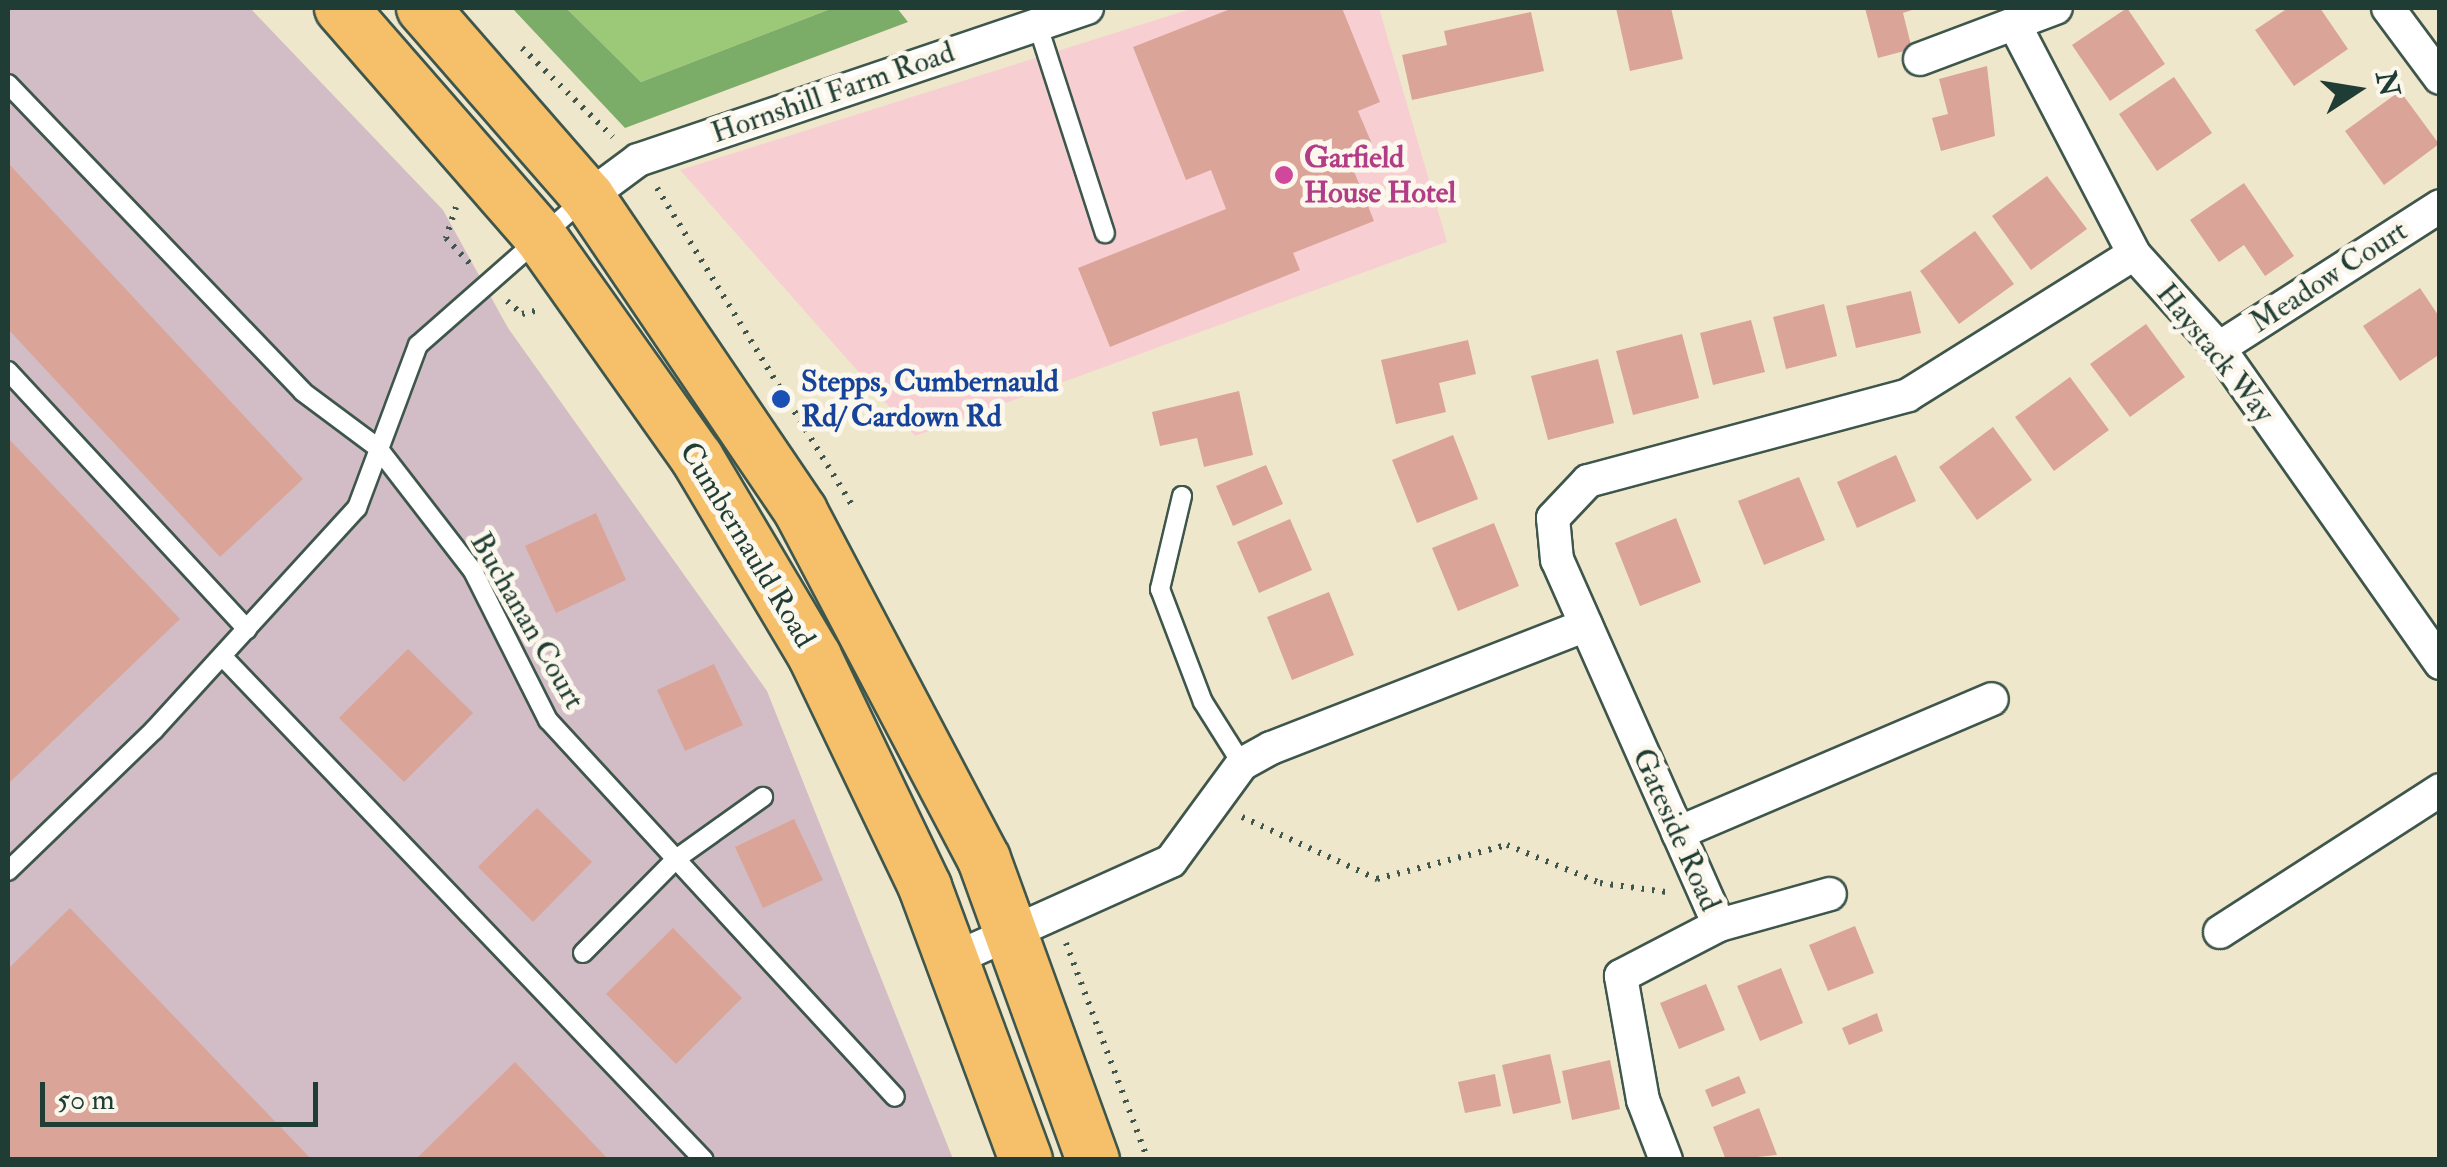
<!DOCTYPE html>
<html>
<head>
<meta charset="utf-8">
<style>
	body { margin:0 }
	#map { position:relative; width:2447px; height:1167px; overflow:hidden; background:#efe7cb; font-family:"IM FELL Double Pica",serif }
	div>[style] { position:absolute }
	.built>* { inset:0; background:#f7cfd2 }
	.industrial>* { inset:0; background:#d2bdc6 }
	.green>* { inset:0; background:#9bc978 }
	.forest>* { inset:0; background:#7cad68 }
	.building>* { inset:0; background:#daa498 }
	.path>* { height:6px; margin-top:-3px; transform-origin:0; background:repeating-linear-gradient(90deg,#3e564b 0 2.5px,transparent 0 10.5px) }
	.roads { filter:drop-shadow(2px 0 #3e564b) drop-shadow(-2px 0 #3e564b) drop-shadow(0 2px #3e564b) drop-shadow(0 -2px #3e564b) }
	.lane>* { height:18px; margin:-9px; padding:0 9px; transform-origin:9px; border-radius:9px; background:#fff }
	.street>* { height:32px; margin:-16px; padding:0 16px; transform-origin:16px; border-radius:16px; background:#fff }
	.primary>* { height:52px; margin:-26px; padding:0 26px; transform-origin:26px; border-radius:26px; background:#f6c06b }
	.dots>* { width:28px; height:28px; translate:-50% -50%; box-sizing:border-box; border:5px solid #fbf7ec; border-radius:50% }
	span { translate:-50% -50%; white-space:nowrap; text-align:center; line-height:1.15; -webkit-text-stroke:10px #fbf7ec; paint-order:stroke }
	.street-label { font-size:30px; color:#1f3d34 }
	.hotel-label { font-size:30px; color:#b23c85; font-weight:700 }
	.left { translate:0 -50%; text-align:left }
	.transit-label { font-size:30px; color:#164399; font-weight:700 }
	.frame { position:absolute; inset:0; border:10px solid #1f3d34; pointer-events:none }
	.north { position:absolute; left:2307px; top:40px; width:100px; height:100px; -webkit-text-stroke:8px #fbf7ec; paint-order:stroke; rotate:78deg; font-size:28px; font-weight:700; line-height:40px; text-align:center; color:#1f3d34 }
	.north::after { content:''; display:block; margin:auto; width:35px; height:45px; background:#1f3d34; clip-path:polygon(50% 0,100% 100%,50% 72%,0 100%) }
	.scale { position:absolute; left:40px; top:1082px; width:278px; height:45px; box-sizing:border-box; border:5px solid #1f3d34; border-top:0; padding-left:12px; font-size:30px; line-height:35px; white-space:nowrap; color:#1f3d34; -webkit-text-stroke:8px #fbf7ec; paint-order:stroke }
</style>
</head>
<body>
<div id="map">
	<div class="built">
		<div style="clip-path:polygon(1194px 8px,1379px 8px,1447px 242px,915px 436px,680px 170px)"></div>
	</div>
	<div class="industrial">
		<div style="clip-path:polygon(8px 8px,250px 8px,443px 210px,508px 328px,767px 691px,953px 1159px,8px 1159px)"></div>
	</div>
	<div class="green">
		<div style="clip-path:polygon(566px 8px,833px 8px,641px 82px)"></div>
	</div>
	<div class="forest">
		<div style="clip-path:polygon(512px 8px,566px 8px,641px 82px,833px 8px,897px 8px,908px 22px,625px 128px)"></div>
	</div>
	<div class="building">
		<div style="clip-path:polygon(1233px 8px,1342px 8px,1380px 102px,1358px 111px,1372px 144px,1347px 154px,1374px 221px,1293px 253px,1300px 270px,1110px 347px,1078px 268px,1226px 209px,1211px 170px,1186px 180px,1133px 47px)"></div>
		<div style="clip-path:polygon(1616px 8px,1671px 8px,1683px 59px,1630px 71px)"></div>
		<div style="clip-path:polygon(1865px 8px,1918px 8px,1903px 13px,1912px 49px,1878px 58px)"></div>
		<div style="clip-path:polygon(2127px 8px,2165px 64px,2110px 101px,2072px 45px)"></div>
		<div style="clip-path:polygon(2288px 8px,2320px 8px,2348px 49px,2294px 86px,2255px 30px)"></div>
		<div style="clip-path:polygon(1531px 12px,1544px 71px,1412px 100px,1402px 55px,1447px 45px,1444px 31px)"></div>
		<div style="clip-path:polygon(1987px 66px,1995px 136px,1941px 151px,1932px 118px,1948px 114px,1939px 79px)"></div>
		<div style="clip-path:polygon(2174px 77px,2212px 133px,2157px 171px,2119px 114px)"></div>
		<div style="clip-path:polygon(2400px 91px,2439px 144px,2384px 185px,2345px 131px)"></div>
		<div style="clip-path:polygon(8px 163px,303px 479px,220px 557px,8px 329px)"></div>
		<div style="clip-path:polygon(2047px 176px,2087px 229px,2031px 270px,1992px 216px)"></div>
		<div style="clip-path:polygon(2244px 183px,2294px 256px,2265px 276px,2244px 245px,2219px 262px,2190px 220px)"></div>
		<div style="clip-path:polygon(1975px 231px,2014px 284px,1959px 324px,1920px 271px)"></div>
		<div style="clip-path:polygon(2420px 288px,2440px 318px,2440px 354px,2400px 381px,2363px 326px)"></div>
		<div style="clip-path:polygon(1911px 291px,1921px 333px,1856px 348px,1846px 306px)"></div>
		<div style="clip-path:polygon(1824px 304px,1837px 356px,1786px 369px,1773px 317px)"></div>
		<div style="clip-path:polygon(1751px 320px,1765px 372px,1713px 385px,1700px 333px)"></div>
		<div style="clip-path:polygon(2146px 324px,2185px 377px,2130px 417px,2090px 364px)"></div>
		<div style="clip-path:polygon(1682px 334px,1699px 398px,1633px 415px,1616px 351px)"></div>
		<div style="clip-path:polygon(1468px 340px,1476px 374px,1439px 383px,1446px 412px,1396px 424px,1381px 360px)"></div>
		<div style="clip-path:polygon(1598px 359px,1614px 423px,1548px 440px,1531px 376px)"></div>
		<div style="clip-path:polygon(2070px 377px,2109px 430px,2054px 471px,2015px 417px)"></div>
		<div style="clip-path:polygon(1239px 391px,1253px 455px,1204px 467px,1197px 438px,1160px 446px,1152px 412px)"></div>
		<div style="clip-path:polygon(1993px 427px,2032px 480px,1977px 520px,1939px 467px)"></div>
		<div style="clip-path:polygon(1453px 435px,1478px 499px,1417px 523px,1392px 460px)"></div>
		<div style="clip-path:polygon(8px 438px,180px 619px,8px 784px)"></div>
		<div style="clip-path:polygon(1896px 455px,1916px 501px,1857px 528px,1837px 482px)"></div>
		<div style="clip-path:polygon(1266px 465px,1283px 504px,1233px 526px,1216px 486px)"></div>
		<div style="clip-path:polygon(1799px 477px,1825px 540px,1764px 565px,1738px 501px)"></div>
		<div style="clip-path:polygon(596px 513px,626px 580px,556px 613px,525px 546px)"></div>
		<div style="clip-path:polygon(1676px 518px,1701px 582px,1640px 606px,1615px 543px)"></div>
		<div style="clip-path:polygon(1290px 519px,1312px 570px,1259px 593px,1237px 542px)"></div>
		<div style="clip-path:polygon(1494px 523px,1519px 586px,1458px 611px,1432px 548px)"></div>
		<div style="clip-path:polygon(1329px 592px,1354px 655px,1292px 680px,1267px 617px)"></div>
		<div style="clip-path:polygon(408px 649px,473px 713px,404px 782px,339px 718px)"></div>
		<div style="clip-path:polygon(714px 664px,743px 725px,685px 751px,657px 690px)"></div>
		<div style="clip-path:polygon(537px 808px,592px 862px,533px 922px,478px 867px)"></div>
		<div style="clip-path:polygon(794px 819px,823px 880px,763px 908px,735px 847px)"></div>
		<div style="clip-path:polygon(70px 908px,312px 1160px,8px 1160px,8px 969px)"></div>
		<div style="clip-path:polygon(1855px 926px,1874px 973px,1828px 991px,1809px 945px)"></div>
		<div style="clip-path:polygon(673px 928px,742px 998px,676px 1064px,606px 994px)"></div>
		<div style="clip-path:polygon(1781px 968px,1803px 1023px,1760px 1041px,1737px 986px)"></div>
		<div style="clip-path:polygon(1706px 984px,1725px 1030px,1679px 1049px,1660px 1003px)"></div>
		<div style="clip-path:polygon(1877px 1013px,1883px 1031px,1849px 1045px,1842px 1028px)"></div>
		<div style="clip-path:polygon(1550px 1054px,1561px 1103px,1513px 1114px,1502px 1065px)"></div>
		<div style="clip-path:polygon(1610px 1060px,1620px 1109px,1572px 1120px,1562px 1071px)"></div>
		<div style="clip-path:polygon(515px 1062px,609px 1160px,415px 1160px)"></div>
		<div style="clip-path:polygon(1495px 1074px,1501px 1106px,1465px 1113px,1458px 1082px)"></div>
		<div style="clip-path:polygon(1739px 1076px,1746px 1093px,1712px 1107px,1705px 1090px)"></div>
		<div style="clip-path:polygon(1759px 1108px,1777px 1155px,1726px 1160px,1713px 1127px)"></div>
	</div>
	<div class="path">
		<div style="left:522px;top:48px;width:127px;rotate:44.4deg"></div>
		<div style="left:657px;top:188px;width:372px;rotate:58.4deg"></div>
		<div style="left:456px;top:207px;width:33px;rotate:108deg"></div>
		<div style="left:446px;top:238px;width:35px;rotate:47deg"></div>
		<div style="left:507px;top:301px;width:20px;rotate:41deg"></div>
		<div style="left:522px;top:314px;width:17px;rotate:-13deg"></div>
		<div style="left:1242px;top:817px;width:149px;rotate:24.7deg"></div>
		<div style="left:1377px;top:879px;width:134px;rotate:-14.7deg"></div>
		<div style="left:1507px;top:845px;width:100px;rotate:22.2deg"></div>
		<div style="left:1600px;top:883px;width:68px;rotate:7.7deg"></div>
		<div style="left:1066px;top:943px;width:232px;rotate:69.3deg"></div>
	</div>
	<div class="roads">
		<div class="lane">
			<div style="left:1037px;top:23px;width:221px;rotate:72.1deg"></div>
			<div style="left:8px;top:84px;width:426px;rotate:46.2deg"></div>
			<div style="left:303px;top:392px;width:94px;rotate:36.7deg"></div>
			<div style="left:378px;top:448px;width:155px;rotate:52.3deg"></div>
			<div style="left:473px;top:571px;width:167px;rotate:63.3deg"></div>
			<div style="left:548px;top:720px;width:512px;rotate:47.37deg"></div>
			<div style="left:8px;top:371px;width:352px;rotate:47.2deg"></div>
			<div style="left:1182px;top:496px;width:96px;rotate:103.3deg"></div>
			<div style="left:1160px;top:589px;width:121px;rotate:69.2deg"></div>
			<div style="left:1203px;top:702px;width:73px;rotate:57.8deg"></div>
			<div style="left:222px;top:656px;width:697px;rotate:46.28deg"></div>
			<div style="left:8px;top:871px;width:203px;rotate:-44deg"></div>
			<div style="left:154px;top:730px;width:301px;rotate:-47.6deg"></div>
			<div style="left:357px;top:508px;width:174px;rotate:-69.5deg"></div>
			<div style="left:418px;top:345px;width:220px;rotate:-41.3deg"></div>
			<div style="left:583px;top:953px;width:132px;rotate:-45.3deg"></div>
			<div style="left:676px;top:859px;width:107px;rotate:-35.5deg"></div>
		</div>
		<div class="street">
			<div style="left:2388px;top:8px;width:87px;rotate:53.4deg"></div>
			<div style="left:2017px;top:29px;width:254px;rotate:62.5deg"></div>
			<div style="left:2134px;top:254px;width:127px;rotate:47.9deg"></div>
			<div style="left:2219px;top:348px;width:385px;rotate:54.9deg"></div>
			<div style="left:1920px;top:59px;width:145px;rotate:-20.6deg"></div>
			<div style="left:588px;top:197px;width:62px;rotate:-36.5deg"></div>
			<div style="left:638px;top:160px;width:474px;rotate:-18.7deg"></div>
			<div style="left:2219px;top:348px;width:263px;rotate:-32.7deg"></div>
			<div style="left:1678px;top:833px;width:341px;rotate:-23.1deg"></div>
			<div style="left:1719px;top:925px;width:115px;rotate:-15.6deg"></div>
			<div style="left:2220px;top:932px;width:262px;rotate:-32.8deg"></div>
			<div style="left:951px;top:960px;width:241px;rotate:-24.2deg"></div>
			<div style="left:1171px;top:861px;width:120px;rotate:-53.8deg"></div>
			<div style="left:1242px;top:764px;width:33px;rotate:-29deg"></div>
			<div style="left:1271px;top:748px;width:338px;rotate:-21.3deg"></div>
			<div style="left:1666px;top:1160px;width:64px;rotate:-111deg"></div>
			<div style="left:1643px;top:1100px;width:126px;rotate:-100.1deg"></div>
			<div style="left:1621px;top:976px;width:110px;rotate:-27.5deg"></div>
			<div style="left:1719px;top:925px;width:399px;rotate:-113.9deg"></div>
			<div style="left:1557px;top:560px;width:42px;rotate:-95.4deg"></div>
			<div style="left:1553px;top:518px;width:51px;rotate:-46.6deg"></div>
			<div style="left:1588px;top:481px;width:331px;rotate:-15deg"></div>
			<div style="left:1908px;top:395px;width:266px;rotate:-32deg"></div>
		</div>
		<div class="primary">
			<div style="left:341px;top:8px;width:301px;rotate:48.9deg"></div>
			<div style="left:539px;top:235px;width:273px;rotate:54.7deg"></div>
			<div style="left:697px;top:458px;width:231px;rotate:59.3deg"></div>
			<div style="left:815px;top:657px;width:255px;rotate:64.4deg"></div>
			<div style="left:925px;top:887px;width:291px;rotate:69.7deg"></div>
			<div style="left:423px;top:8px;width:251px;rotate:48.9deg"></div>
			<div style="left:588px;top:197px;width:380px;rotate:55.9deg"></div>
			<div style="left:801px;top:512px;width:392px;rotate:62.2deg"></div>
			<div style="left:984px;top:859px;width:320px;rotate:70.1deg"></div>
		</div>
	</div>
	<div class="dots">
		<div style="left:1284px;top:175px;background:#d1479c"></div>
		<div style="left:781px;top:399px;background:#1a4fb4"></div>
	</div>
	<div class="street-label">
		<span style="left:833px;top:93px;rotate:-19deg">Hornshill Farm Road</span>
		<span style="left:2329px;top:277px;rotate:-33deg">Meadow Court</span>
		<span style="left:2215px;top:353px;rotate:51deg">Haystack Way</span>
		<span style="left:747px;top:545px;rotate:59deg">Cumbernauld Road</span>
		<span style="left:527px;top:621px;rotate:60deg">Buchanan Court</span>
		<span style="left:1676px;top:830px;rotate:66deg">Gateside Road</span>
	</div>
	<div class="hotel-label">
		<span class="left" style="left:1304px;top:175px">Garfield<br>House Hotel</span>
	</div>
	<div class="transit-label">
		<span class="left" style="left:801px;top:399px">Stepps, Cumbernauld<br>Rd/ Cardown Rd</span>
	</div>
	<div class="frame"></div>
	<div class="north">N</div>
	<div class="scale">50 m</div>
</div>
</body>
</html>
